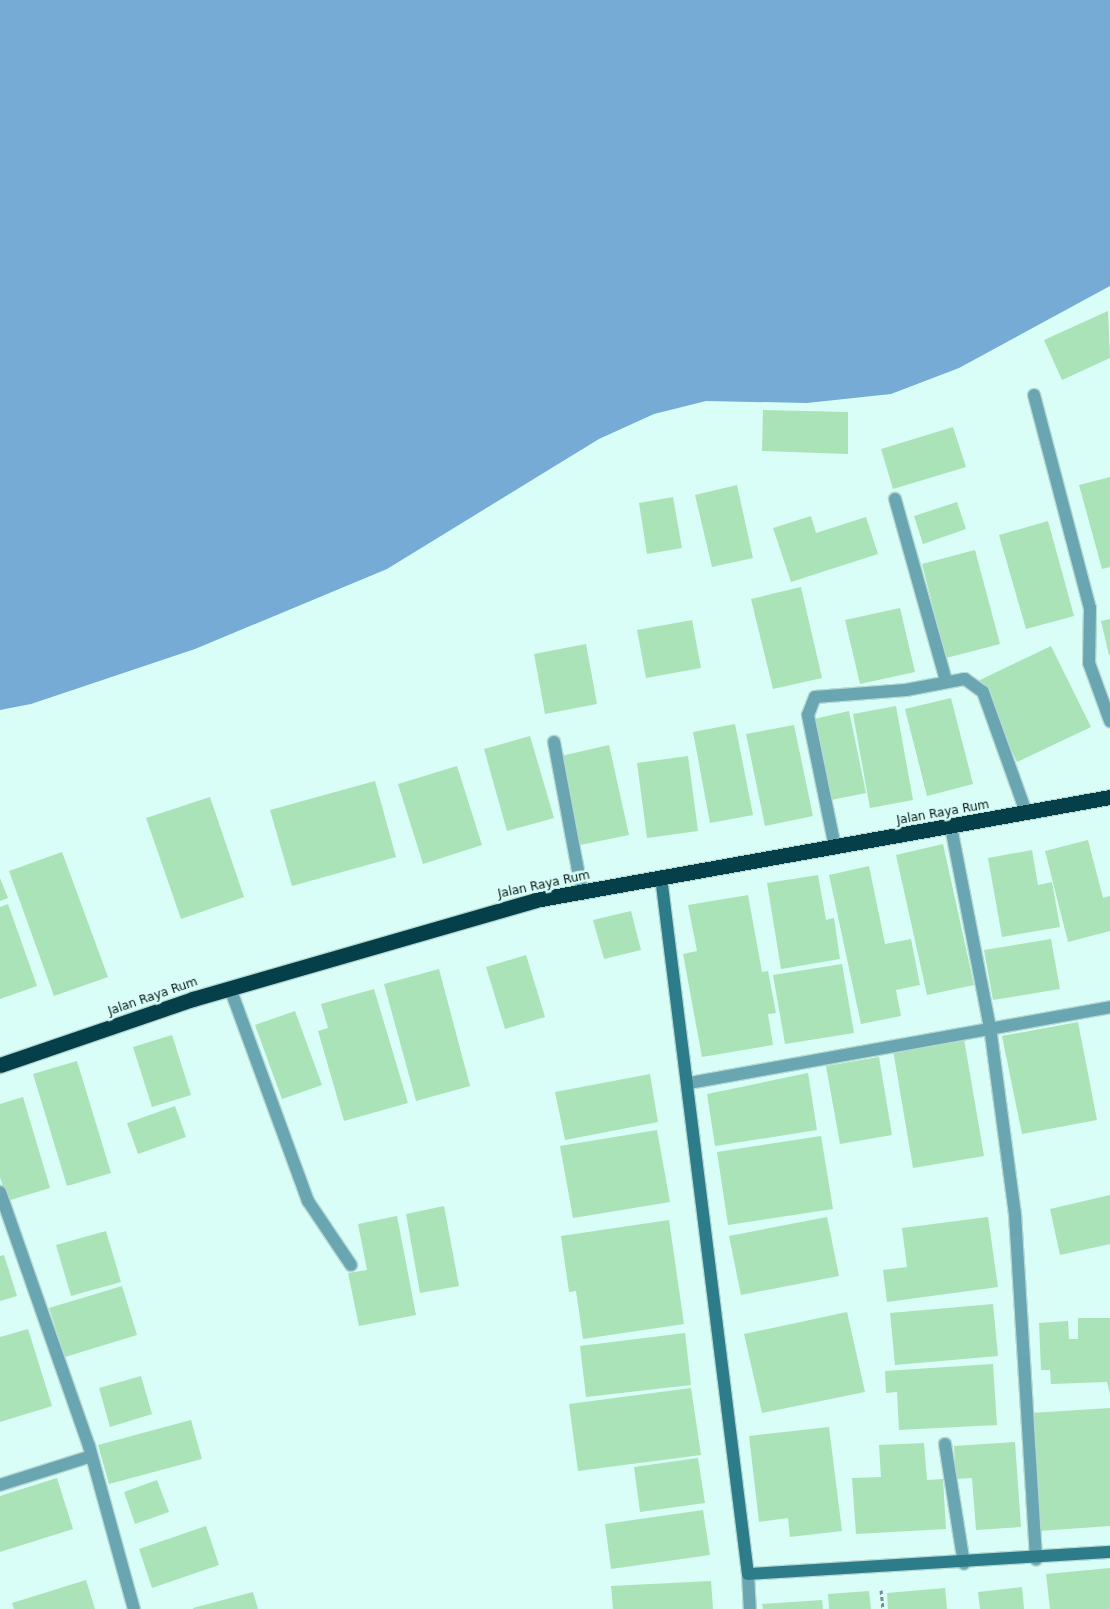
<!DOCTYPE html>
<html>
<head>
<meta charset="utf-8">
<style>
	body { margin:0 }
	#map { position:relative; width:1110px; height:1609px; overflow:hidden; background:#d9fef7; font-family:"DejaVu Sans",sans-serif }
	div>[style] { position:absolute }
	.water>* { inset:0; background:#75abd5 }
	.building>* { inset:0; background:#aae3b7 }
	.path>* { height:3px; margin-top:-1.5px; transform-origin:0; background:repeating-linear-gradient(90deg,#74908b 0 4px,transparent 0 6.5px) }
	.roads { filter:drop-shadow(1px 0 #b7d9d3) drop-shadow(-1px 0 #b7d9d3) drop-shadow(0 1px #b7d9d3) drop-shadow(0 -1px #b7d9d3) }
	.street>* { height:12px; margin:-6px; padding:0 6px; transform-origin:6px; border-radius:6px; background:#6aa6b2 }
	.secondary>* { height:12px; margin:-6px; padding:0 6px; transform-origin:6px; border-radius:6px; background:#2d7c8a }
	.highway>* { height:15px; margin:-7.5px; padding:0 7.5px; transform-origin:7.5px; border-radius:7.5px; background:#05404a }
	span { translate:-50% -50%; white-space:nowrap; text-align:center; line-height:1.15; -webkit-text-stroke:5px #d9fef7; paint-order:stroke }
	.street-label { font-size:12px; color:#071816 }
</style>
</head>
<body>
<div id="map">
	<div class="water">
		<div style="clip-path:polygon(0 0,1110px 0,1110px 286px,959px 368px,891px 394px,807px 403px,706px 401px,654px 414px,599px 439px,387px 569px,195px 649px,31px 704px,0 710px)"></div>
	</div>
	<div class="building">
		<div style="clip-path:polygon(1108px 311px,1110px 358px,1062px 380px,1044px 340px)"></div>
		<div style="clip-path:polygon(763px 410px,848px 412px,848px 454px,762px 451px)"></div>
		<div style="clip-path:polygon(953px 427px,966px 467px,893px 489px,881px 449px)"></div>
		<div style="clip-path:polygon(1110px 477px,1110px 567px,1102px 569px,1079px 485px)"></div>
		<div style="clip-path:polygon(737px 485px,753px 558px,712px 567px,695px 495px)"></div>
		<div style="clip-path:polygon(673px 497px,682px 548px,647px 554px,639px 503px)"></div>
		<div style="clip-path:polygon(957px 502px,966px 529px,923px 544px,914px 516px)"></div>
		<div style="clip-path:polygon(811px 516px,816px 533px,866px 517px,878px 554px,791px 582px,773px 528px)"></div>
		<div style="clip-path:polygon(1048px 521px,1074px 616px,1026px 629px,999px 535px)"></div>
		<div style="clip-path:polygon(975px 550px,1000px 644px,946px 658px,922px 564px)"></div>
		<div style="clip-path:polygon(801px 587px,822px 678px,773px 689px,751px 599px)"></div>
		<div style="clip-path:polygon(900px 608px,915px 672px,860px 684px,845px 620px)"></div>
		<div style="clip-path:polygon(1110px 619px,1110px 654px,1109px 655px,1101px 621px)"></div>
		<div style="clip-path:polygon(692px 620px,701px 668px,646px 678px,637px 630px)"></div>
		<div style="clip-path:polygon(586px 644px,597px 704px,545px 714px,534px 654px)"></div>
		<div style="clip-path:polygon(1051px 646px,1091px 727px,1017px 762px,978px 681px)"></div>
		<div style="clip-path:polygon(951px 698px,973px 784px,927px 796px,905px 709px)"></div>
		<div style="clip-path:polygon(896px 706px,913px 800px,870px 808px,853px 714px)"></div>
		<div style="clip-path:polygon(849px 711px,866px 793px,831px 800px,814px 719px)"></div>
		<div style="clip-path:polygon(735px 724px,753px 815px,710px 823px,693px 732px)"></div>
		<div style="clip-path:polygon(794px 725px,813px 816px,765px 826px,746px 734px)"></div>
		<div style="clip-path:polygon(530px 736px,554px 818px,507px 831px,484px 749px)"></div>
		<div style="clip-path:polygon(609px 745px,629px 835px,580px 845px,561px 756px)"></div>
		<div style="clip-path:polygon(688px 756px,698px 831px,647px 838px,637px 763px)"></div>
		<div style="clip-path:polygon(457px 766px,482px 845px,423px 864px,398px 784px)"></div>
		<div style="clip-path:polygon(375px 781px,396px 857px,292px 886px,270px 810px)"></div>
		<div style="clip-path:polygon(210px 797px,244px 897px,181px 919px,146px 818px)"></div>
		<div style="clip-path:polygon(1088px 840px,1103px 898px,1110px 896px,1110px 931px,1068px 942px,1045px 851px)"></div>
		<div style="clip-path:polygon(943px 844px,974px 985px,927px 995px,896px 855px)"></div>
		<div style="clip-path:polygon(1032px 850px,1038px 885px,1052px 882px,1060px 927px,1002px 937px,988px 858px)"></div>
		<div style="clip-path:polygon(62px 852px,108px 977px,54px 996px,9px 871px)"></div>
		<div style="clip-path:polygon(869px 866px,885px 944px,911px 939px,920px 985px,896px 990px,901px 1016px,861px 1024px,829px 875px)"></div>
		<div style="clip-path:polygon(818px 875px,826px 920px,834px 918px,840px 959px,781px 969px,767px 883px)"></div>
		<div style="clip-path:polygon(0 878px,8px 898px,0 901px)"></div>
		<div style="clip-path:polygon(748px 895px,762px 972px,768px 971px,776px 1013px,768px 1014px,773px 1045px,702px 1057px,683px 954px,697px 951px,688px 905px)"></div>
		<div style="clip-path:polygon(8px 904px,37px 986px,0 999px,0 907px)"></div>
		<div style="clip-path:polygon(631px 911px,641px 950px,604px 959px,593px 920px)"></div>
		<div style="clip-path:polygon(1051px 939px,1060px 989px,993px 1000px,984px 950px)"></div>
		<div style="clip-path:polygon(526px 955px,545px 1017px,505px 1029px,486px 967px)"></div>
		<div style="clip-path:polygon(842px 964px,854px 1033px,785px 1044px,773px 975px)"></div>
		<div style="clip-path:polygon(439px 969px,470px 1086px,416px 1101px,384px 984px)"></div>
		<div style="clip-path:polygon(374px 989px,408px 1103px,344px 1121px,318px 1031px,328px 1028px,321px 1004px)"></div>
		<div style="clip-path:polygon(295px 1011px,322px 1085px,282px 1099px,255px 1025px)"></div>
		<div style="clip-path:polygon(1078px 1022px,1097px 1120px,1022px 1134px,1002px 1036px)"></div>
		<div style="clip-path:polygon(172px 1035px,191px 1095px,152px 1107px,133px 1047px)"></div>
		<div style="clip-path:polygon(964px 1039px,984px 1156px,913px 1168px,893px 1050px)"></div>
		<div style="clip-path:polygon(879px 1057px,892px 1135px,840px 1144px,826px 1066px)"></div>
		<div style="clip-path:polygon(77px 1061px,111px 1173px,67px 1186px,33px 1074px)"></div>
		<div style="clip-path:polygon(808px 1073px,817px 1130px,715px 1146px,707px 1094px)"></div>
		<div style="clip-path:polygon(650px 1074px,658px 1122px,565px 1140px,555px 1092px)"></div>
		<div style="clip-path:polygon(23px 1097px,50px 1188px,7px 1201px,0 1177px,0 1104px)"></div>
		<div style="clip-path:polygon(175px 1106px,186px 1137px,138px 1154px,127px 1123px)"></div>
		<div style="clip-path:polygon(657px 1130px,670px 1202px,573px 1218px,560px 1146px)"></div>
		<div style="clip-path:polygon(821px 1136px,833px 1209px,728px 1225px,717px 1152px)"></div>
		<div style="clip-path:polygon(1110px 1195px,1110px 1244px,1060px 1255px,1050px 1209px)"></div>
		<div style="clip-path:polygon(444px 1206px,459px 1286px,420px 1293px,406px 1214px)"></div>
		<div style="clip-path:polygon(397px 1216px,416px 1315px,359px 1326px,348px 1273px,367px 1270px,358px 1224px)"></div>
		<div style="clip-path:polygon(827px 1217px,839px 1276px,741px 1295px,729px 1236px)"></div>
		<div style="clip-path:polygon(988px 1217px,998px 1287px,887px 1302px,883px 1270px,907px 1267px,902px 1228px)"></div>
		<div style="clip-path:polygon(669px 1220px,684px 1324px,583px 1339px,576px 1291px,569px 1292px,561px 1236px)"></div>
		<div style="clip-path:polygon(106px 1231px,121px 1282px,71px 1296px,56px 1245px)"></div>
		<div style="clip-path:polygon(4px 1255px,17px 1296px,0 1301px,0 1256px)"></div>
		<div style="clip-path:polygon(122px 1286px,137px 1335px,65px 1357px,49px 1308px)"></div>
		<div style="clip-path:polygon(993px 1304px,998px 1356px,895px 1365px,890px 1313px)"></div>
		<div style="clip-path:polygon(847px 1312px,865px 1392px,762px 1413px,744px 1334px)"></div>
		<div style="clip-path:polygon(1078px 1318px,1110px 1318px,1110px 1394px,1107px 1382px,1051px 1384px,1050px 1370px,1041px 1370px,1039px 1323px,1068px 1321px,1069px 1339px,1078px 1339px)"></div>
		<div style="clip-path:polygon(28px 1329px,52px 1406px,0 1422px,0 1337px)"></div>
		<div style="clip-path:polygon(685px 1333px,691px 1385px,586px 1397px,580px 1346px)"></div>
		<div style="clip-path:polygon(993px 1364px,997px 1425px,899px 1430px,897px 1392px,886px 1393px,885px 1371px)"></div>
		<div style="clip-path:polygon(141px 1376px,152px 1414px,110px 1427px,99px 1388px)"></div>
		<div style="clip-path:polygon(691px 1388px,701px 1455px,578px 1471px,569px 1404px)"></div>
		<div style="clip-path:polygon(1110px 1408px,1110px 1526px,1039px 1531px,1031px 1413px)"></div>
		<div style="clip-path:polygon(191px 1420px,202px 1459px,109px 1484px,98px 1445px)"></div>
		<div style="clip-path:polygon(829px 1427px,842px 1531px,790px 1537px,788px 1518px,759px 1522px,749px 1436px)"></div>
		<div style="clip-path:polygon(1015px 1442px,1021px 1527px,976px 1530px,972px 1478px,956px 1479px,954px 1446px)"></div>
		<div style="clip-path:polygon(924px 1443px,927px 1480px,943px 1479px,946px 1529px,856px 1534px,852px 1478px,881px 1477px,879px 1445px)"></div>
		<div style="clip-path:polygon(698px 1458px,705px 1503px,640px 1512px,634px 1467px)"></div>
		<div style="clip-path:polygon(57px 1478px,73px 1529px,0 1552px,0 1496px)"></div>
		<div style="clip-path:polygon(157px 1480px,169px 1512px,135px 1524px,124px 1492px)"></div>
		<div style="clip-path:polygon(703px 1510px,710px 1555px,611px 1569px,605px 1524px)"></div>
		<div style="clip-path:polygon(206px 1526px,219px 1565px,152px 1588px,139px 1549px)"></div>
		<div style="clip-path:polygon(1110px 1568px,1110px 1609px,1050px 1609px,1046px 1574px)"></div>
		<div style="clip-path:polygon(86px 1580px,95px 1609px,14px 1609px,12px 1603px)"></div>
		<div style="clip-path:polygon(711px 1581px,713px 1609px,613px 1609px,611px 1586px)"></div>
		<div style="clip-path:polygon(1022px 1587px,1024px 1609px,980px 1609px,978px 1592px)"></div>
		<div style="clip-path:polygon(945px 1588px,947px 1609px,888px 1609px,887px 1593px)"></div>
		<div style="clip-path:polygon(869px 1591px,871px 1609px,829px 1609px,828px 1594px)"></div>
		<div style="clip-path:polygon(253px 1592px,258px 1609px,193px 1609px,193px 1608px)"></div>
		<div style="clip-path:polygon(822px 1600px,823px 1609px,763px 1609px,762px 1604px)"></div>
	</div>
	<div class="path">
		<div style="left:881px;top:1590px;width:19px;rotate:84deg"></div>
	</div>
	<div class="roads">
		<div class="street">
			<div style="left:1034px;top:395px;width:220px;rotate:75.3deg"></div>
			<div style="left:1090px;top:608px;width:55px;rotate:91deg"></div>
			<div style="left:1089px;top:663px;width:62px;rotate:70.1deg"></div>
			<div style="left:895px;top:499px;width:188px;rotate:74.3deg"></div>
			<div style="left:554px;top:742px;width:152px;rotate:79.4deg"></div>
			<div style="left:951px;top:827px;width:204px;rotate:79deg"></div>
			<div style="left:990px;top:1027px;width:189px;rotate:82.4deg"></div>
			<div style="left:1015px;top:1214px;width:346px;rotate:86.5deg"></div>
			<div style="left:835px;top:847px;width:135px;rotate:-101.6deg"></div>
			<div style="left:808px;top:715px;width:19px;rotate:-69deg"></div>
			<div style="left:815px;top:697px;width:91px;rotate:-4.4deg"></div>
			<div style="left:906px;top:690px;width:60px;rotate:-10.6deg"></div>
			<div style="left:965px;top:679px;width:22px;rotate:36deg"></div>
			<div style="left:983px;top:692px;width:127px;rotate:70.3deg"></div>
			<div style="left:230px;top:988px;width:227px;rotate:69.9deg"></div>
			<div style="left:308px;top:1201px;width:77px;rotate:56.1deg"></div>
			<div style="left:689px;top:1083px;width:428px;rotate:-10.2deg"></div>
			<div style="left:0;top:1192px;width:269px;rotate:70.7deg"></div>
			<div style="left:89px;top:1446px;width:169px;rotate:74.6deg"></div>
			<div style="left:945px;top:1444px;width:121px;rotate:81deg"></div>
			<div style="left:0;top:1485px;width:96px;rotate:-17.5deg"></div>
			<div style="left:748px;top:1574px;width:35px;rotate:87deg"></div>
		</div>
		<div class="secondary">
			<div style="left:661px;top:877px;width:702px;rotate:82.89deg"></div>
			<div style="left:748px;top:1574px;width:363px;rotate:-3.5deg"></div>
		</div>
		<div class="highway">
			<div style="left:0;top:1065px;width:204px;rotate:-18.9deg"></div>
			<div style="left:193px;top:999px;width:356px;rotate:-16.1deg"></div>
			<div style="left:535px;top:900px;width:584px;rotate:-10.16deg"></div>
		</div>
	</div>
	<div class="street-label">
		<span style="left:943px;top:813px;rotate:-10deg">Jalan Raya Rum</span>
		<span style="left:544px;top:885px;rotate:-12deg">Jalan Raya Rum</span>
		<span style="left:153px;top:997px;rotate:-19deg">Jalan Raya Rum</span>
	</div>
</div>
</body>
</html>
